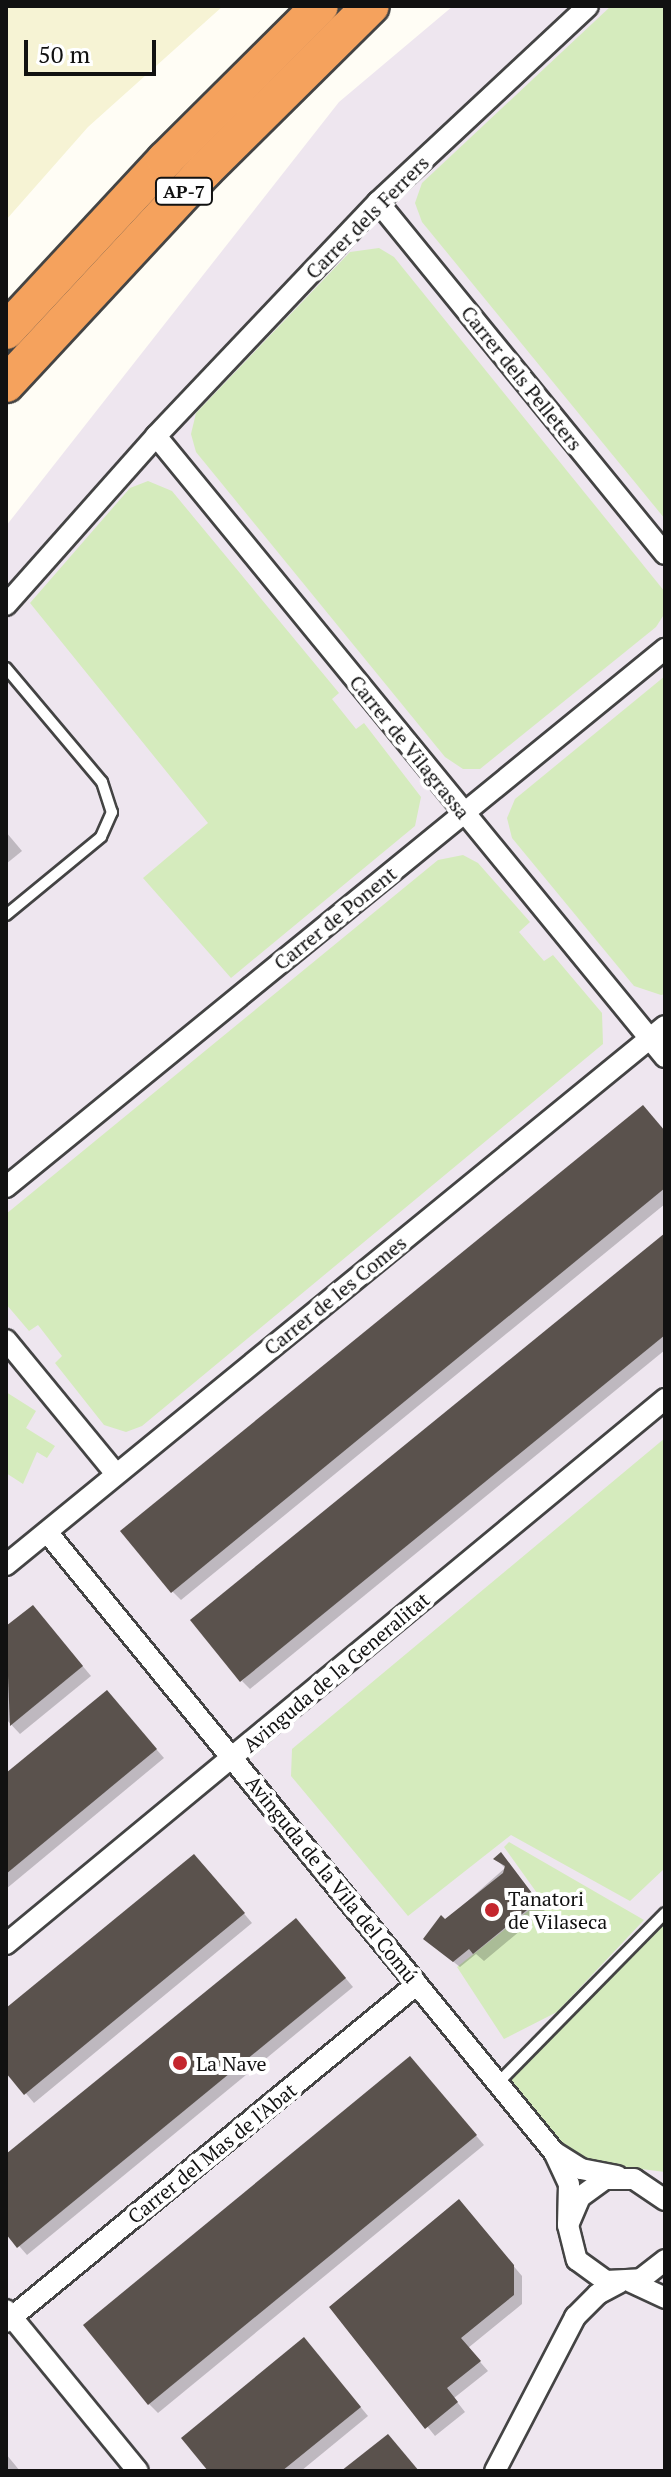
<!DOCTYPE html>
<html>
<head>
<meta charset="utf-8">
<style>
	body { margin:0 }
	#map { position:relative; width:671px; height:2477px; overflow:hidden; background:#fffdf5; font-family:"PT Serif",serif }
	div>[style] { position:absolute }
	.industrial>* { inset:0; background:#eee6ef }
	.farmland>* { inset:0; background:#f6f3d4 }
	.green>* { inset:0; background:#d5ebbd }
	.shadow>* { inset:0; background:#0003 }
	.building>* { inset:0; background:#5a524d }
	.roads { filter:drop-shadow(2px 0 #444) drop-shadow(-2px 0 #444) drop-shadow(0 2px #444) drop-shadow(0 -2px #444) }
	.service>* { height:10px; margin:-5px; padding:0 5px; transform-origin:5px; border-radius:5px; background:#fff }
	.minor>* { height:20px; margin:-10px; padding:0 10px; transform-origin:10px; border-radius:10px; background:#fff }
	.motorway>* { height:36px; margin:-18px; padding:0 18px; transform-origin:18px; border-radius:18px; background:#f5a25d }
	.dots>* { width:22px; height:22px; translate:-50% -50%; box-sizing:border-box; border:4px solid #fff; border-radius:50% }
	span { translate:-50% -50%; white-space:nowrap; text-align:center; line-height:1.15; -webkit-text-stroke:8px #fff; paint-order:stroke }
	.shield-label span { padding:2px 6px; background:#fff; border:2px solid; border-radius:6px; -webkit-text-stroke-width:0 }
	.shield-label { font-size:18px; color:#111; font-weight:700 }
	.street-label { font-size:20px; color:#111 }
	.poi-label { font-size:20px; color:#111 }
	.left { translate:0 -50%; text-align:left }
	.frame { position:absolute; inset:0; border:8px solid #111; pointer-events:none }
	.scale { position:absolute; left:24px; top:40px; width:132px; height:36px; box-sizing:border-box; border:4px solid #111; border-top:0; padding-left:10px; font-size:24px; line-height:28px; white-space:nowrap; color:#111; -webkit-text-stroke:6px #fff; paint-order:stroke }
</style>
</head>
<body>
<div id="map">
	<div class="industrial">
		<div style="clip-path:polygon(453px 6px,665px 6px,665px 2471px,6px 2471px,6px 526px,339px 102px)"></div>
	</div>
	<div class="farmland">
		<div style="clip-path:polygon(6px 6px,223px 6px,88px 127px,6px 220px)"></div>
	</div>
	<div class="green">
		<div style="clip-path:polygon(611px 6px,665px 6px,665px 519px,422px 222px,415px 203px,422px 183px)"></div>
		<div style="clip-path:polygon(379px 248px,394px 257px,665px 592px,665px 613px,656px 627px,480px 769px,463px 769px,445px 757px,196px 452px,191px 434px,196px 413px,350px 252px)"></div>
		<div style="clip-path:polygon(148px 481px,172px 491px,339px 693px,332px 699px,356px 729px,364px 723px,421px 797px,415px 826px,231px 978px,143px 878px,208px 823px,30px 603px,130px 488px)"></div>
		<div style="clip-path:polygon(665px 676px,665px 994px,661px 995px,634px 986px,512px 838px,507px 818px,515px 799px)"></div>
		<div style="clip-path:polygon(463px 855px,478px 863px,530px 922px,519px 932px,544px 961px,553px 955px,602px 1013px,603px 1044px,142px 1426px,126px 1432px,104px 1425px,55px 1363px,62px 1356px,38px 1325px,29px 1331px,6px 1304px,6px 1214px,438px 860px)"></div>
		<div style="clip-path:polygon(6px 1392px,36px 1411px,26px 1428px,55px 1446px,47px 1458px,37px 1452px,23px 1484px,6px 1473px)"></div>
		<div style="clip-path:polygon(665px 1438px,665px 1868px,630px 1901px,511px 1835px,408px 1916px,291px 1776px,292px 1749px)"></div>
		<div style="clip-path:polygon(509px 1842px,644px 1920px,557px 2012px,504px 2039px,457px 1967px,542px 1900px,504px 1847px)"></div>
		<div style="clip-path:polygon(665px 1924px,665px 2172px,578px 2161px,509px 2080px)"></div>
	</div>
	<div class="shadow">
		<div style="clip-path:polygon(6px 832px,22px 851px,6px 864px)"></div>
		<div style="clip-path:polygon(665px 1132px,665px 1204px,181px 1600px,172px 1591px)"></div>
		<div style="clip-path:polygon(665px 1235px,665px 1350px,250px 1689px,242px 1681px)"></div>
		<div style="clip-path:polygon(33px 1607px,91px 1676px,20px 1734px,6px 1719px,6px 1629px)"></div>
		<div style="clip-path:polygon(115px 1702px,164px 1758px,6px 1889px,6px 1776px)"></div>
		<div style="clip-path:polygon(501px 1854px,545px 1910px,484px 1961px,476px 1954px,460px 1967px,431px 1944px,445px 1921px,505px 1868px,496px 1859px)"></div>
		<div style="clip-path:polygon(203px 1865px,252px 1923px,34px 2103px,6px 2070px,6px 2010px)"></div>
		<div style="clip-path:polygon(305px 1930px,353px 1987px,27px 2255px,6px 2231px,6px 2157px)"></div>
		<div style="clip-path:polygon(419px 2068px,484px 2145px,158px 2413px,149px 2404px)"></div>
		<div style="clip-path:polygon(467px 2211px,522px 2276px,522px 2304px,468px 2348px,488px 2371px,454px 2398px,465px 2412px,435px 2436px,331px 2307px)"></div>
		<div style="clip-path:polygon(312px 2349px,368px 2416px,301px 2471px,211px 2471px)"></div>
		<div style="clip-path:polygon(6px 2454px,20px 2471px,6px 2471px)"></div>
	</div>
	<div class="building">
		<div style="clip-path:polygon(643px 1105px,665px 1131px,665px 1188px,171px 1593px,120px 1531px)"></div>
		<div style="clip-path:polygon(665px 1233px,665px 1335px,240px 1682px,190px 1620px)"></div>
		<div style="clip-path:polygon(33px 1605px,83px 1666px,10px 1726px,6px 1626px)"></div>
		<div style="clip-path:polygon(107px 1690px,157px 1749px,6px 1874px,6px 1773px)"></div>
		<div style="clip-path:polygon(501px 1852px,538px 1901px,473px 1954px,469px 1949px,453px 1962px,423px 1939px,441px 1915px,445px 1919px,503px 1873px,505px 1866px,493px 1859px)"></div>
		<div style="clip-path:polygon(194px 1854px,245px 1913px,24px 2095px,6px 2073px,6px 2008px)"></div>
		<div style="clip-path:polygon(296px 1918px,346px 1978px,17px 2248px,6px 2234px,6px 2154px)"></div>
		<div style="clip-path:polygon(410px 2056px,477px 2135px,148px 2405px,83px 2325px)"></div>
		<div style="clip-path:polygon(459px 2199px,514px 2265px,514px 2295px,461px 2338px,481px 2361px,447px 2388px,458px 2402px,425px 2429px,329px 2307px)"></div>
		<div style="clip-path:polygon(304px 2337px,361px 2407px,282px 2471px,208px 2471px,181px 2438px)"></div>
		<div style="clip-path:polygon(388px 2434px,419px 2471px,341px 2471px)"></div>
	</div>
	<div class="roads">
		<div class="service">
			<div style="left:6px;top:668px;width:149px;rotate:49.9deg"></div>
			<div style="left:102px;top:782px;width:32px;rotate:72deg"></div>
			<div style="left:112px;top:812px;width:27px;rotate:114deg"></div>
			<div style="left:101px;top:837px;width:123px;rotate:140.6deg"></div>
			<div style="left:498px;top:2083px;width:238px;rotate:-45.5deg"></div>
		</div>
		<div class="minor">
			<div style="left:378px;top:202px;width:454px;rotate:50.8deg"></div>
			<div style="left:156px;top:436px;width:803px;rotate:50.66deg"></div>
			<div style="left:6px;top:605px;width:226px;rotate:-48.4deg"></div>
			<div style="left:156px;top:436px;width:323px;rotate:-46.5deg"></div>
			<div style="left:378px;top:202px;width:287px;rotate:-43deg"></div>
			<div style="left:6px;top:1187px;width:851px;rotate:-39.23deg"></div>
			<div style="left:6px;top:1340px;width:173px;rotate:50.6deg"></div>
			<div style="left:47px;top:1532px;width:801px;rotate:50.73deg"></div>
			<div style="left:554px;top:2152px;width:35px;rotate:65deg"></div>
			<div style="left:569px;top:2184px;width:41px;rotate:91.4deg"></div>
			<div style="left:6px;top:1565px;width:851px;rotate:-39.28deg"></div>
			<div style="left:6px;top:1944px;width:855px;rotate:-39.59deg"></div>
			<div style="left:554px;top:2152px;width:32px;rotate:32deg"></div>
			<div style="left:581px;top:2169px;width:37px;rotate:11deg"></div>
			<div style="left:665px;top:2200px;width:37px;rotate:-146deg"></div>
			<div style="left:634px;top:2179px;width:29px;rotate:180deg"></div>
			<div style="left:605px;top:2179px;width:31px;rotate:144deg"></div>
			<div style="left:580px;top:2197px;width:30px;rotate:113deg"></div>
			<div style="left:568px;top:2225px;width:36px;rotate:76deg"></div>
			<div style="left:577px;top:2260px;width:36px;rotate:36deg"></div>
			<div style="left:606px;top:2281px;width:35px;rotate:-3deg"></div>
			<div style="left:641px;top:2279px;width:31px;rotate:-38deg"></div>
			<div style="left:631px;top:2282px;width:38px;rotate:25deg"></div>
			<div style="left:6px;top:2310px;width:208px;rotate:50.7deg"></div>
			<div style="left:6px;top:2322px;width:532px;rotate:-39.43deg"></div>
			<div style="left:495px;top:2471px;width:174px;rotate:-62.5deg"></div>
			<div style="left:575px;top:2317px;width:33px;rotate:-45deg"></div>
			<div style="left:598px;top:2294px;width:24px;rotate:-28deg"></div>
		</div>
		<div class="motorway">
			<div style="left:6px;top:331px;width:233px;rotate:-47.1deg"></div>
			<div style="left:165px;top:160px;width:218px;rotate:-44.8deg"></div>
			<div style="left:6px;top:384px;width:292px;rotate:-47.1deg"></div>
			<div style="left:205px;top:170px;width:233px;rotate:-44.7deg"></div>
		</div>
	</div>
	<div class="dots">
		<div style="left:492px;top:1910px;background:#c4262e"></div>
		<div style="left:180px;top:2063px;background:#c4262e"></div>
	</div>
	<div class="shield-label">
		<span style="left:184px;top:191px">AP-7</span>
	</div>
	<div class="street-label">
		<span style="left:367px;top:217px;rotate:-45deg">Carrer dels Ferrers</span>
		<span style="left:522px;top:378px;rotate:51deg">Carrer dels Pelleters</span>
		<span style="left:410px;top:747px;rotate:51deg">Carrer de Vilagrassa</span>
		<span style="left:335px;top:918px;rotate:-39deg">Carrer de Ponent</span>
		<span style="left:335px;top:1295px;rotate:-39deg">Carrer de les Comes</span>
		<span style="left:336px;top:1672px;rotate:-40deg">Avinguda de la Generalitat</span>
		<span style="left:332px;top:1879px;rotate:51deg">Avinguda de la Vila del Comú</span>
		<span style="left:212px;top:2153px;rotate:-39deg">Carrer del Mas de l'Abat</span>
	</div>
	<div class="poi-label">
		<span class="left" style="left:508px;top:1910px">Tanatori<br>de Vilaseca</span>
		<span class="left" style="left:196px;top:2063px">La Nave</span>
	</div>
	<div class="frame"></div>
	<div class="scale">50 m</div>
</div>
</body>
</html>
